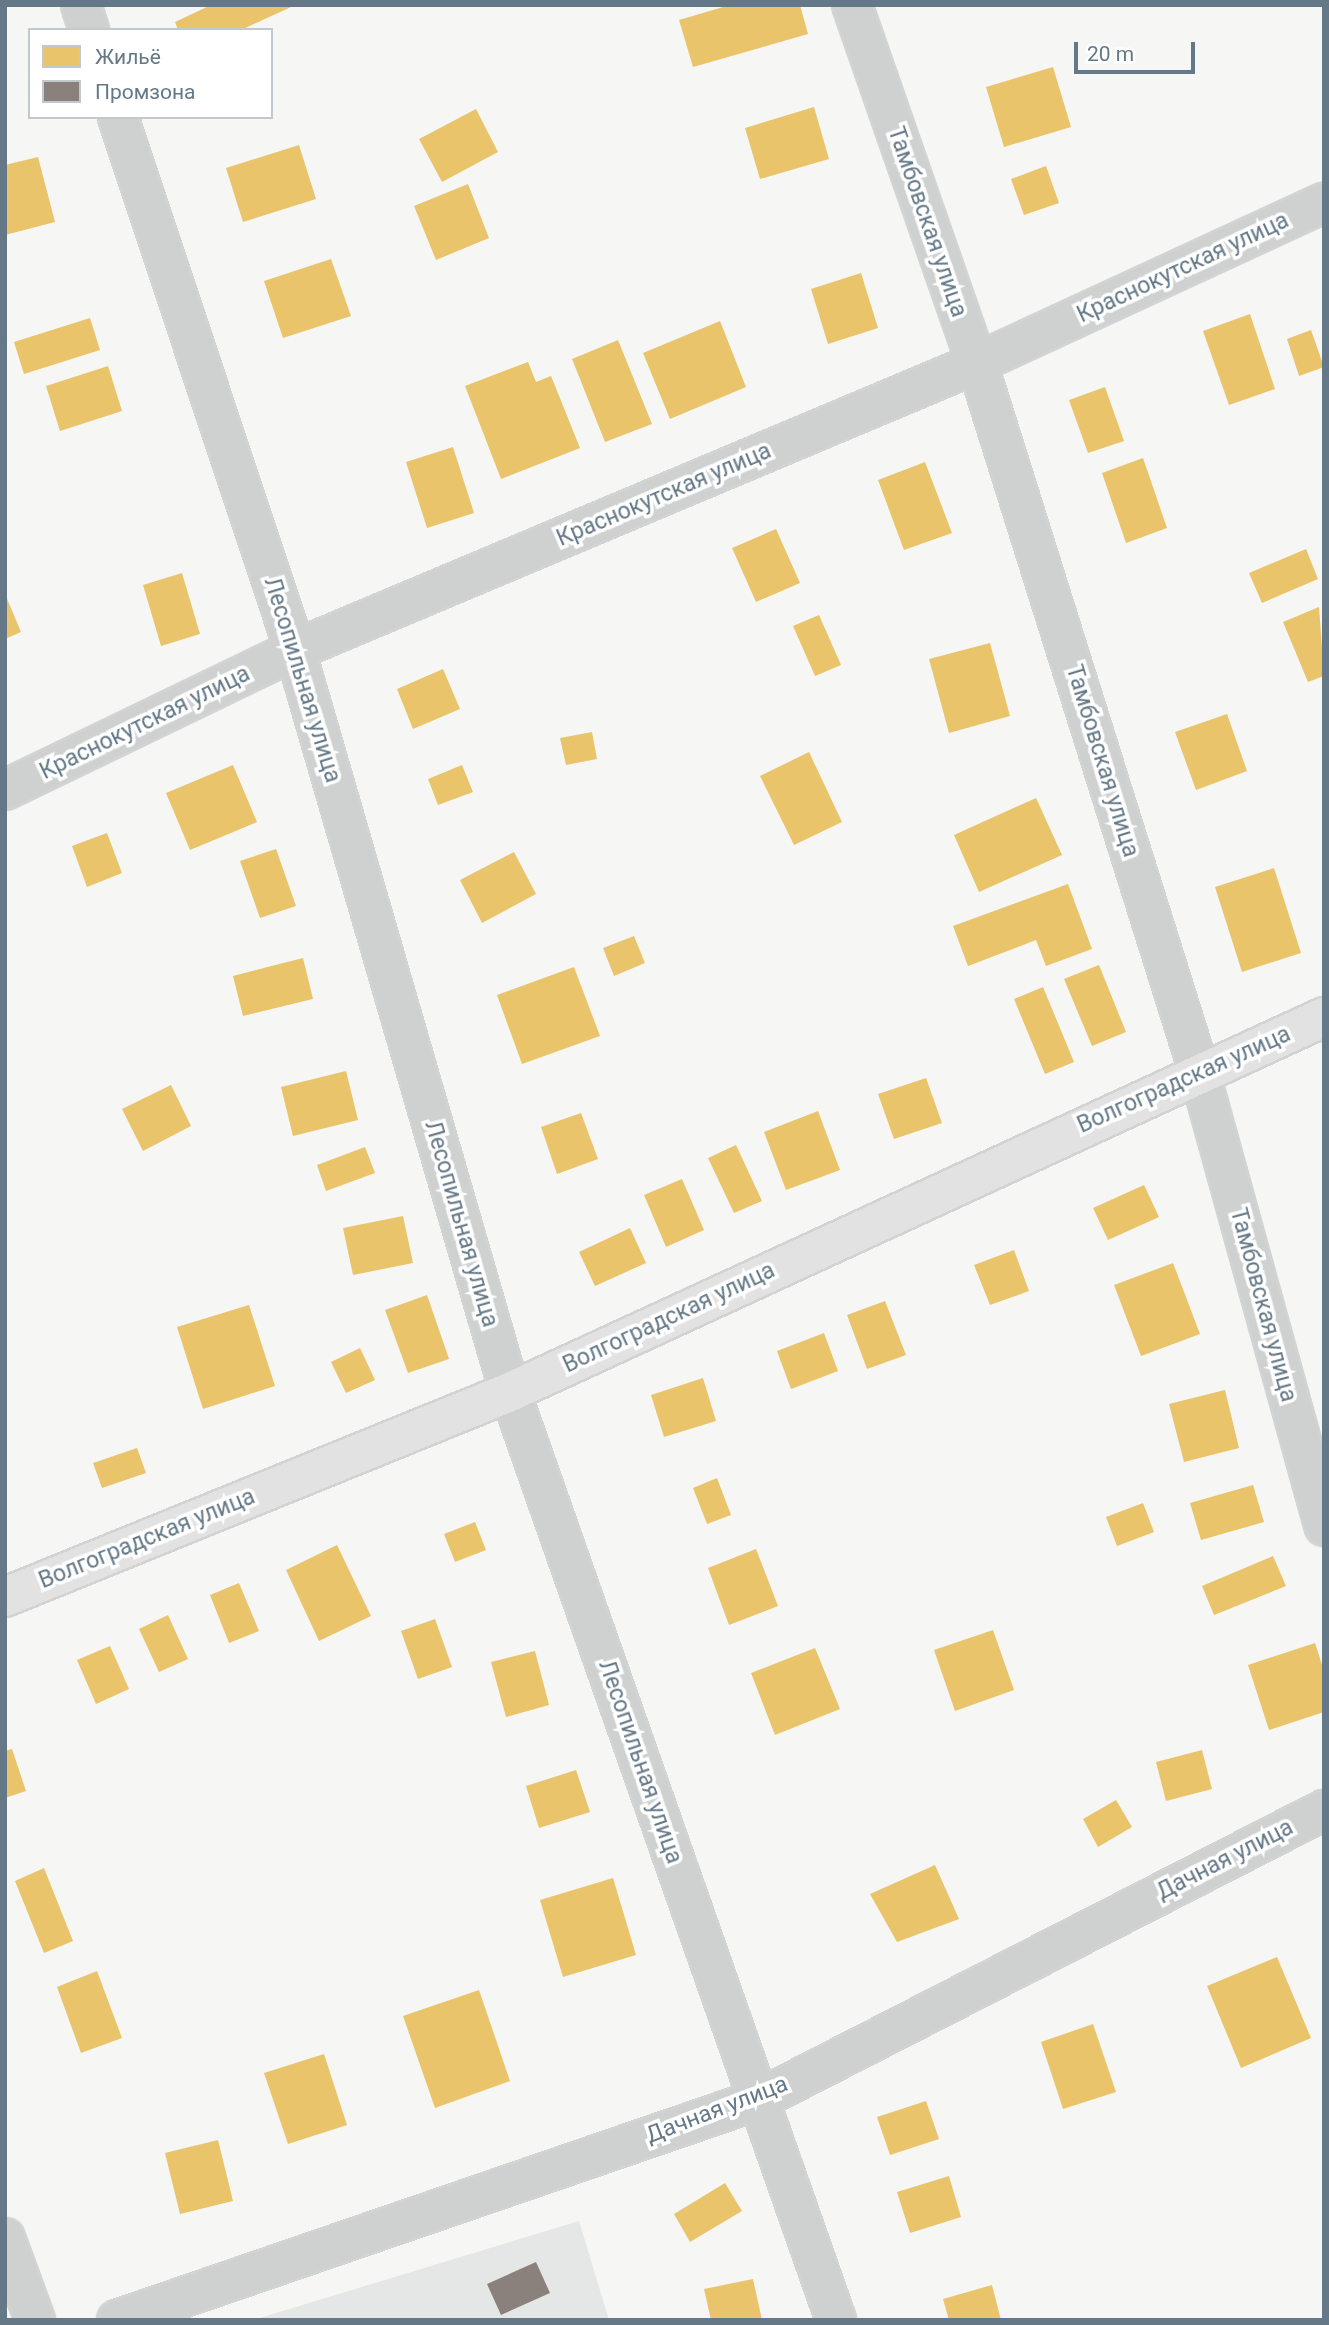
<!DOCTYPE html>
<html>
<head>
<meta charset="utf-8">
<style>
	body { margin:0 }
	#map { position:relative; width:1329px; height:2325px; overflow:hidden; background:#f6f6f5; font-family:Roboto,sans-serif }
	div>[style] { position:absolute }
	.built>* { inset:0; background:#e5e6e6 }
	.homes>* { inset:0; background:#e9c46a }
	.industry>* { inset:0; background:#8a817c }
	.roads { filter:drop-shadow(2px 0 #d2d4d4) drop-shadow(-2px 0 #d2d4d4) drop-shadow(0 2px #d2d4d4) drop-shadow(0 -2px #d2d4d4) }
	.street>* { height:38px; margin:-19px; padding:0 19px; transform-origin:19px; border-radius:19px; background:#cfd1d1 }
	.secondary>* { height:38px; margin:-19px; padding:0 19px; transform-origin:19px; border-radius:19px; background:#e2e2e3 }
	span { translate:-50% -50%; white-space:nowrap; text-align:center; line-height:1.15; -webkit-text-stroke:7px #fff; paint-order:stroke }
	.street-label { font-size:23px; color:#647887 }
	.frame { position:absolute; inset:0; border:7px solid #647887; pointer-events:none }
	.legend { position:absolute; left:28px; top:28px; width:245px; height:91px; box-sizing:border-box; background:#fff; border:2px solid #c1c9cf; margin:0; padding:9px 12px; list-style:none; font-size:21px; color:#647887 }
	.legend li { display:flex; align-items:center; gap:14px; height:35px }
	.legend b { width:35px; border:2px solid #c1c9cf }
	.scale { position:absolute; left:1074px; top:42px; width:121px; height:32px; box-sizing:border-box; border:4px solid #647887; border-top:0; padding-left:9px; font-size:21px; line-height:24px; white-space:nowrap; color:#647887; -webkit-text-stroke:5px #fff; paint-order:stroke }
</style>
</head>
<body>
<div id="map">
	<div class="built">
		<div style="clip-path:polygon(579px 2221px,609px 2320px,253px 2320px)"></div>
	</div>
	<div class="homes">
		<div style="clip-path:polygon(211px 5px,290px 5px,291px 7px,241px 30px,178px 30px,175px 22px)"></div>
		<div style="clip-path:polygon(730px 5px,800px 5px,808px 34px,693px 67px,679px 20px)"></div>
		<div style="clip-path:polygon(1053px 67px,1071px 127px,1004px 147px,986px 87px)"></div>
		<div style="clip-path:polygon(814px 107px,829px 159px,760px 179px,745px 128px)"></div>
		<div style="clip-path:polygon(476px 109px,498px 152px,442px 182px,419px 139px)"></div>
		<div style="clip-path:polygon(299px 145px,316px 199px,243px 222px,226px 168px)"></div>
		<div style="clip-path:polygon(38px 157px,55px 222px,5px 235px,5px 165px)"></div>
		<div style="clip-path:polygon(1046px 166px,1059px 203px,1024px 215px,1011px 179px)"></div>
		<div style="clip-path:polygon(468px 184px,489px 238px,436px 260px,414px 206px)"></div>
		<div style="clip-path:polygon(331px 259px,351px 316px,283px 338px,264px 281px)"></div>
		<div style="clip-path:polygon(861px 273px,878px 328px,828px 344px,811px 289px)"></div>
		<div style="clip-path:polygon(1250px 314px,1275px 389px,1229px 405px,1203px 331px)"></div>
		<div style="clip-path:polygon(90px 318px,100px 350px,24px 374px,14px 342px)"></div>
		<div style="clip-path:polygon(720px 321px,746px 387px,670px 419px,643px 353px)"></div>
		<div style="clip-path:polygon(1311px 330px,1324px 367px,1299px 376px,1287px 339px)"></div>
		<div style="clip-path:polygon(618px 340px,652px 424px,605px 442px,572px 359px)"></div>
		<div style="clip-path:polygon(528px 362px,536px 382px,551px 376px,580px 448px,501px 479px,465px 386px)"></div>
		<div style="clip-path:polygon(108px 366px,122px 411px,60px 431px,46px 386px)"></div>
		<div style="clip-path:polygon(1105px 387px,1124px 441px,1088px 453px,1069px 400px)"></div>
		<div style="clip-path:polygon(453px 447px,474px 513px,427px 528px,406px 462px)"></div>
		<div style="clip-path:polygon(1143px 458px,1167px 528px,1126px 543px,1102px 473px)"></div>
		<div style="clip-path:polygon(925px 462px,952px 533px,904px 550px,878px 480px)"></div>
		<div style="clip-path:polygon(776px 529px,800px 583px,756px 602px,732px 548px)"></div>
		<div style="clip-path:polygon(1306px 549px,1318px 579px,1262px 603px,1249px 573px)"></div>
		<div style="clip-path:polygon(182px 573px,200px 634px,161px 646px,143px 585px)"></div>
		<div style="clip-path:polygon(5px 594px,21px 632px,5px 639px)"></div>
		<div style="clip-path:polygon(1319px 607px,1324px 676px,1308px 682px,1283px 622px)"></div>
		<div style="clip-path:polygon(819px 615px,841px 665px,815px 676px,793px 626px)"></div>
		<div style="clip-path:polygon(990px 643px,1010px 716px,949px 733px,929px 659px)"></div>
		<div style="clip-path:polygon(443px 669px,460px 709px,413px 729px,397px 689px)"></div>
		<div style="clip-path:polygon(1227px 714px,1247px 771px,1196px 790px,1175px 732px)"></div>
		<div style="clip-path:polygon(592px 732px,597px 759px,566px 765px,560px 738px)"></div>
		<div style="clip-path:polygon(809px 752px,842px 822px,794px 845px,760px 776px)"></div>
		<div style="clip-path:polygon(233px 765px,257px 822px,190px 850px,166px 793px)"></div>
		<div style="clip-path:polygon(462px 765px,473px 792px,438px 805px,428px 779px)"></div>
		<div style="clip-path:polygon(1036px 798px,1062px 855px,979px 892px,954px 835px)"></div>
		<div style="clip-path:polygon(107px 833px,122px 873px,87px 887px,72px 846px)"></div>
		<div style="clip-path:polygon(276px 849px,296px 906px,260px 918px,240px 861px)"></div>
		<div style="clip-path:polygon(514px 852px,536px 894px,482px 923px,460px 880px)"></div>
		<div style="clip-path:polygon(1274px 868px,1301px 953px,1242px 972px,1215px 887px)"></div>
		<div style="clip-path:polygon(1068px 884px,1092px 949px,1046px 966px,1036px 940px,968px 966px,953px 926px)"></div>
		<div style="clip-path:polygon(634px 936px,645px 963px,614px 976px,603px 948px)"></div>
		<div style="clip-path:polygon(303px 958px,313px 999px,243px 1016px,233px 976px)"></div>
		<div style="clip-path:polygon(1099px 965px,1126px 1032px,1092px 1046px,1064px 979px)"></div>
		<div style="clip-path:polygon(574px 967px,600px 1036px,522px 1064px,497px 995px)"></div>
		<div style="clip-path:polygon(1043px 987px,1074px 1062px,1045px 1074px,1014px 999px)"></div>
		<div style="clip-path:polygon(346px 1071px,358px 1120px,293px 1136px,281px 1087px)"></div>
		<div style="clip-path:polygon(926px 1078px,942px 1123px,894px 1139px,878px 1094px)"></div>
		<div style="clip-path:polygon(171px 1085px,191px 1126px,143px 1151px,122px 1109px)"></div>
		<div style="clip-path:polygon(818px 1111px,840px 1170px,786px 1190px,764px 1132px)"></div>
		<div style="clip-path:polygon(581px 1113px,598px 1159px,557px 1174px,541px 1127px)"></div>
		<div style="clip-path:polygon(736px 1145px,762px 1201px,734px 1213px,708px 1158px)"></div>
		<div style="clip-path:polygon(365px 1147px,375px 1173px,326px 1191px,317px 1165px)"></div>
		<div style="clip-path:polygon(682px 1179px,704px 1230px,666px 1247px,644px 1195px)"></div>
		<div style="clip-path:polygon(1144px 1185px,1159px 1217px,1108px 1240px,1093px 1208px)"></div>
		<div style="clip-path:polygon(403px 1216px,413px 1263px,353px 1275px,343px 1228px)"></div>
		<div style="clip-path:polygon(630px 1228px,646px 1263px,595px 1286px,579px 1252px)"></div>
		<div style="clip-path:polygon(1014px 1250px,1029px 1291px,990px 1305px,974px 1265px)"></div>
		<div style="clip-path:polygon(1173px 1263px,1200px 1334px,1141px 1356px,1114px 1285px)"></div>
		<div style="clip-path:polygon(427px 1295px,449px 1359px,408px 1373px,385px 1310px)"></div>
		<div style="clip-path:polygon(885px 1301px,906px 1355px,867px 1369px,847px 1315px)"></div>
		<div style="clip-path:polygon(249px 1305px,275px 1386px,203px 1409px,177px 1327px)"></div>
		<div style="clip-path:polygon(824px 1333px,838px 1371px,791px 1389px,777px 1351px)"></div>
		<div style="clip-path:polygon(360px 1348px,375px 1380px,346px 1393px,331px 1362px)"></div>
		<div style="clip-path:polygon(703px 1378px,716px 1421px,664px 1437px,651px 1395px)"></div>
		<div style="clip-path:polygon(1225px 1390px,1239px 1448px,1184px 1462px,1169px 1404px)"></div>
		<div style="clip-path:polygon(137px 1448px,146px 1473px,102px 1488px,93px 1463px)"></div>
		<div style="clip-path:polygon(717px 1478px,731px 1515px,707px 1524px,693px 1488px)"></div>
		<div style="clip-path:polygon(1253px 1485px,1264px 1522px,1201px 1540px,1190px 1503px)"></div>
		<div style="clip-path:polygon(1143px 1503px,1154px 1532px,1117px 1546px,1106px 1517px)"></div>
		<div style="clip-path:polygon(475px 1522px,486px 1550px,455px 1562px,444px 1534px)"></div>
		<div style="clip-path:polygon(337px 1545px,371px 1616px,319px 1641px,286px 1570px)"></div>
		<div style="clip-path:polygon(756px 1549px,778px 1606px,729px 1625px,708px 1568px)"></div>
		<div style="clip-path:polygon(1273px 1556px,1286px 1586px,1214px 1615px,1202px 1586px)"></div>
		<div style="clip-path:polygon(239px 1583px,259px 1631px,229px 1643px,210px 1595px)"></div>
		<div style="clip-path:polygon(168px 1615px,188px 1659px,159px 1672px,139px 1629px)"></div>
		<div style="clip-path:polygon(435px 1619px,452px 1667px,418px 1679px,401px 1631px)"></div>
		<div style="clip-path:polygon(993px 1630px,1014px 1690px,955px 1711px,934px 1650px)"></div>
		<div style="clip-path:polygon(1315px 1643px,1324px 1671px,1324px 1712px,1269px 1730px,1248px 1665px)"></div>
		<div style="clip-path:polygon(110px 1646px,129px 1689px,96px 1704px,77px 1660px)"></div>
		<div style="clip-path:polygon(815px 1648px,840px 1709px,775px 1735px,751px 1673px)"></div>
		<div style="clip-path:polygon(535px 1651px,549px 1705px,506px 1717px,491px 1662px)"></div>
		<div style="clip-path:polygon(12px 1749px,26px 1791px,5px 1798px,5px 1751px)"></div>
		<div style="clip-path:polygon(1202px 1750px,1212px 1789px,1166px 1801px,1156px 1762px)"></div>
		<div style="clip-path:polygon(576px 1770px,590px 1812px,539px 1828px,526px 1786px)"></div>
		<div style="clip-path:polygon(1116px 1800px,1132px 1827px,1098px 1847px,1083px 1819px)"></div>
		<div style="clip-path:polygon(935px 1865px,959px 1919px,897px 1942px,870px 1894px)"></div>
		<div style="clip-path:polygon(44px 1868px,73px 1941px,44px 1953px,15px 1881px)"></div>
		<div style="clip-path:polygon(613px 1878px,636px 1955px,563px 1977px,540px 1900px)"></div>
		<div style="clip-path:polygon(1277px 1957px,1311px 2038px,1241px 2068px,1207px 1986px)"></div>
		<div style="clip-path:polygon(97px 1971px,122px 2038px,81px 2053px,57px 1987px)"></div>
		<div style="clip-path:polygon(479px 1990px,510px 2081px,435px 2108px,403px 2016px)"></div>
		<div style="clip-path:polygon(1093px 2024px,1116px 2092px,1063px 2109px,1041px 2042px)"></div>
		<div style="clip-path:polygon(324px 2054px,347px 2125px,288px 2144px,264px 2073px)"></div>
		<div style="clip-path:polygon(926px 2101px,939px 2139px,890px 2155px,877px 2117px)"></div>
		<div style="clip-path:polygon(218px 2140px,233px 2201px,180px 2214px,165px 2153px)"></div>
		<div style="clip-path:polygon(949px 2176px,961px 2217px,910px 2233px,897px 2192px)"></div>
		<div style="clip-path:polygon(725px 2183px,742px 2211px,690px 2242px,674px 2214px)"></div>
		<div style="clip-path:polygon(753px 2279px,762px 2320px,711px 2320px,704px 2289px)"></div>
		<div style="clip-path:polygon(992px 2285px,1001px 2320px,949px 2320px,943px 2299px)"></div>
	</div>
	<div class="industry">
		<div style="clip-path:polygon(536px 2262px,550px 2293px,501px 2315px,487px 2284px)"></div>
	</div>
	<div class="roads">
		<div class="street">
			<div style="left:81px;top:5px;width:26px;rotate:72deg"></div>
			<div style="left:852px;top:5px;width:379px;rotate:70.8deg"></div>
			<div style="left:977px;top:363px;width:742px;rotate:72.59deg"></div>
			<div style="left:1199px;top:1071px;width:472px;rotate:74.6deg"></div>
			<div style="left:118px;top:117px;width:562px;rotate:71.63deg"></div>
			<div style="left:295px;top:650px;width:773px;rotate:73.84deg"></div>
			<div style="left:510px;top:1392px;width:984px;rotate:70.64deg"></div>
			<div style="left:5px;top:790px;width:322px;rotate:-25.8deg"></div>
			<div style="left:295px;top:650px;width:740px;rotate:-22.82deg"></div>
			<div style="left:977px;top:363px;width:382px;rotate:-24.8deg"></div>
			<div style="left:5px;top:2238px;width:87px;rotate:69.9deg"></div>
			<div style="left:117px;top:2320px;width:680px;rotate:-18.97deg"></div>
			<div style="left:760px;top:2099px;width:634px;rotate:-27.13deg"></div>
		</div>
		<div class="secondary">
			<div style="left:5px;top:1597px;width:545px;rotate:-22.09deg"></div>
			<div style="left:510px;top:1392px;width:896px;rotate:-24.73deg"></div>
		</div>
	</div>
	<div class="street-label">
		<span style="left:927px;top:222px;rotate:71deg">Тамбовская улица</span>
		<span style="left:1183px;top:268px;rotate:-25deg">Краснокутская улица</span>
		<span style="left:664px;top:495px;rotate:-23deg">Краснокутская улица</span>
		<span style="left:302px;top:680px;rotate:73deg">Лесопильная улица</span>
		<span style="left:145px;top:723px;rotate:-26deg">Краснокутская улица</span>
		<span style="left:1102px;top:761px;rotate:73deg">Тамбовская улица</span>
		<span style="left:1184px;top:1080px;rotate:-24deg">Волгоградская улица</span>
		<span style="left:461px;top:1224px;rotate:74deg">Лесопильная улица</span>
		<span style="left:1263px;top:1305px;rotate:75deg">Тамбовская улица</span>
		<span style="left:669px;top:1318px;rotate:-25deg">Волгоградская улица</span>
		<span style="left:147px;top:1539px;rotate:-22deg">Волгоградская улица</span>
		<span style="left:640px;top:1762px;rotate:71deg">Лесопильная улица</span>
		<span style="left:1225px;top:1860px;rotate:-27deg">Дачная улица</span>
		<span style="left:717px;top:2110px;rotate:-21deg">Дачная улица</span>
	</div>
	<div class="frame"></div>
	<ul class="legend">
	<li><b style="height:19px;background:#e9c46a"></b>Жильё</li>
	<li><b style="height:19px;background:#8a817c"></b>Промзона</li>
	</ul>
	<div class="scale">20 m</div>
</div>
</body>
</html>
